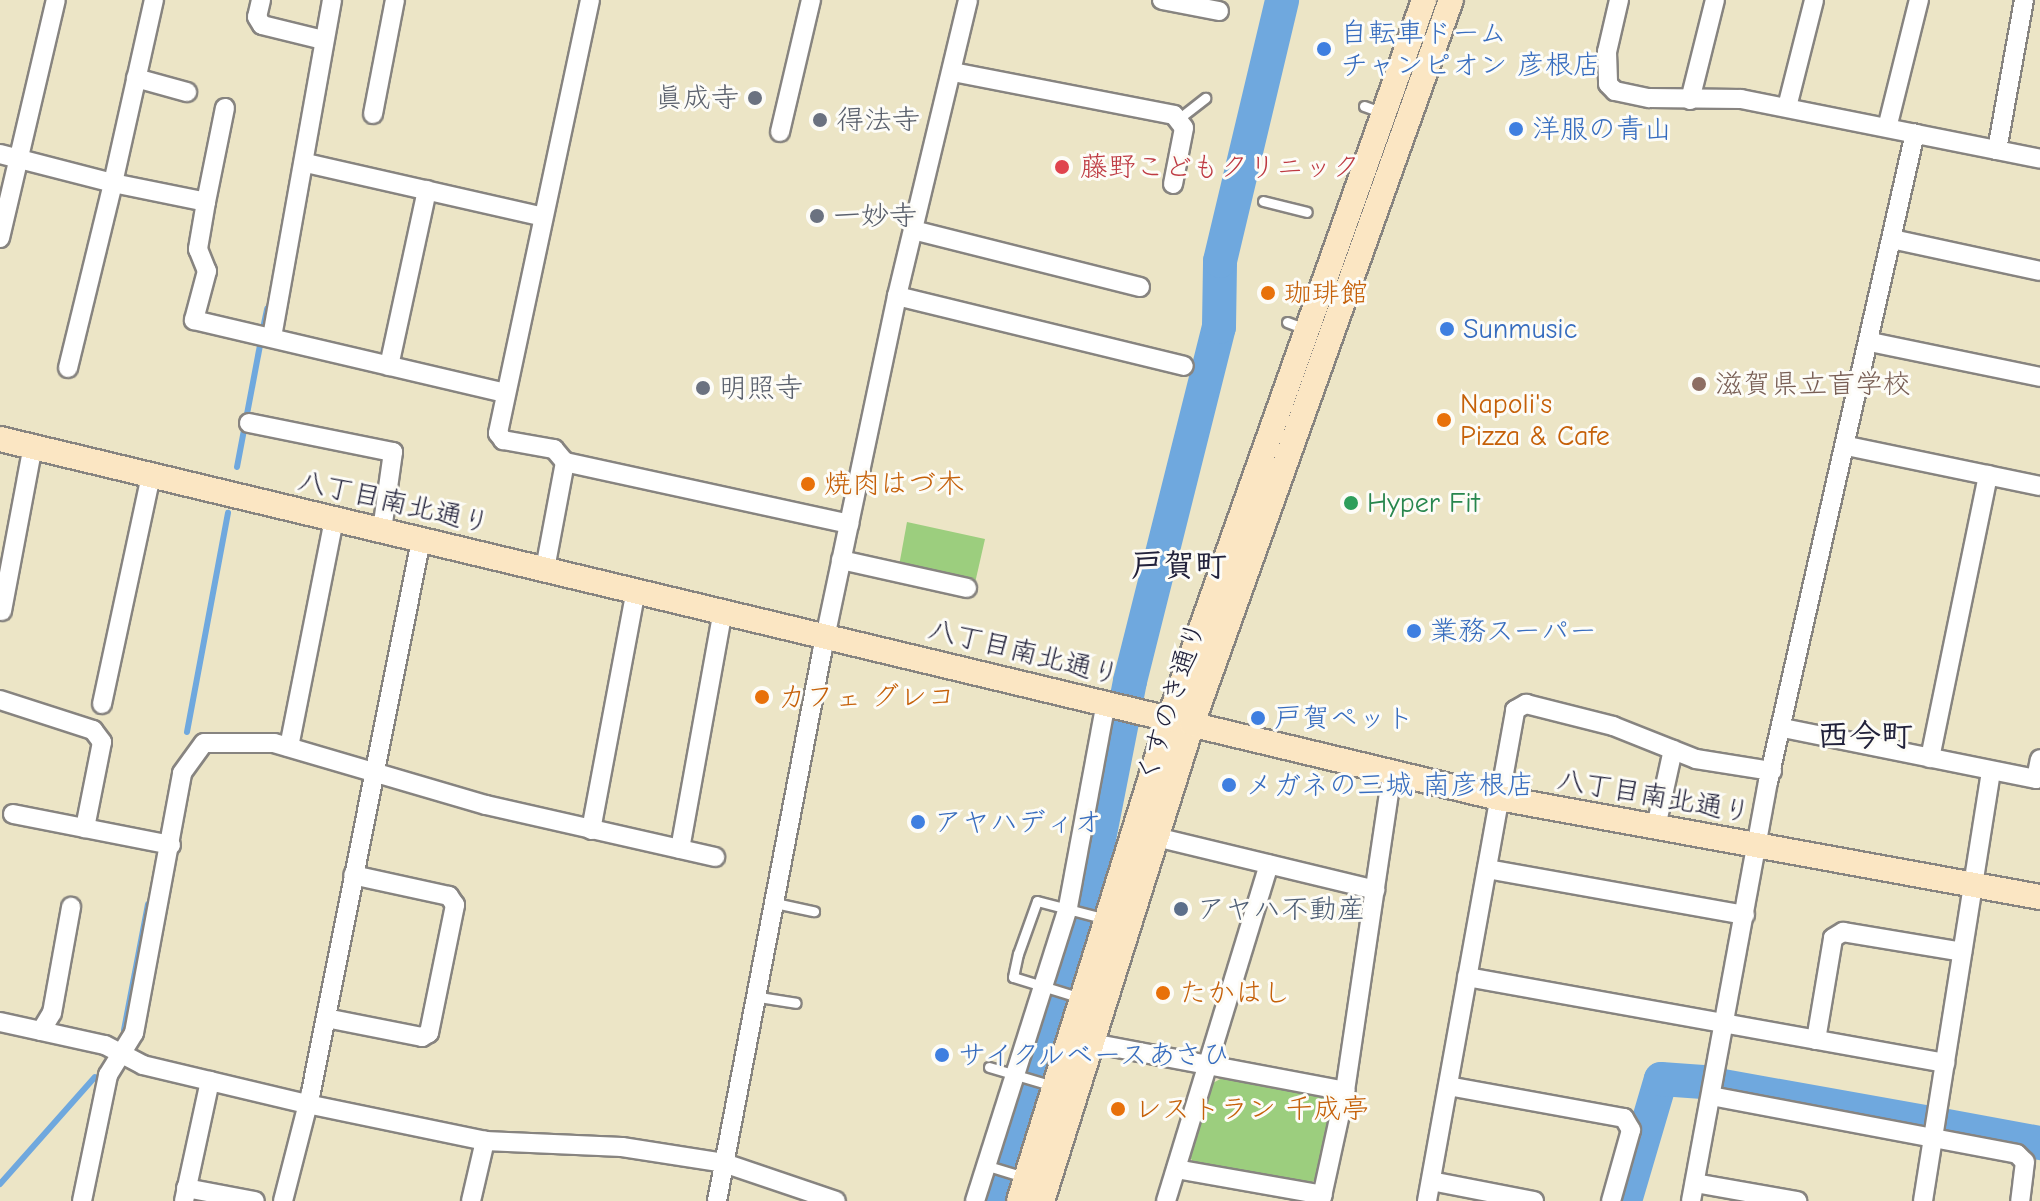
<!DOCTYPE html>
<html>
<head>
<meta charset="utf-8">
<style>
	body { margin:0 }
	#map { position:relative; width:2040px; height:1201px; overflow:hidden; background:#ece5c6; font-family:"Comic Neue","Klee One",sans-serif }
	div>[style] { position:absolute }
	.green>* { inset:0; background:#9cce7e }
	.stream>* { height:6px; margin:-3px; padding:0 3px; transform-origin:3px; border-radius:3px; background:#6fa8de }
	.river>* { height:34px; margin:-17px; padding:0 17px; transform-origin:17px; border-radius:17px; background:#6fa8de }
	.roads { filter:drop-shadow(2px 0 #878480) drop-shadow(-2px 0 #878480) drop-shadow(0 2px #878480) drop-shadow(0 -2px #878480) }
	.lane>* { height:9px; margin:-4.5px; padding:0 4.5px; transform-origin:4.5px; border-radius:4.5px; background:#fff }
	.street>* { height:18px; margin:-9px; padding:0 9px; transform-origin:9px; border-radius:9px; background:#fff }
	.secondary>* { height:24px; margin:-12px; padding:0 12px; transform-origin:12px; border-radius:12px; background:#fbe6c3 }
	.dots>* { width:22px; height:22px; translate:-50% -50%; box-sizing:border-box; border:4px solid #fdfcf7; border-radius:50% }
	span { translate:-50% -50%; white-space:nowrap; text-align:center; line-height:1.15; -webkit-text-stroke:6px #fdfcf7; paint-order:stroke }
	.shop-label { font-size:28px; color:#366cbe }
	.left { translate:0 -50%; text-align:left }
	.worship-label { font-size:28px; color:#5b616d }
	.right { translate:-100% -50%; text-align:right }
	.health-label { font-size:28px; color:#be3a42 }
	.food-label { font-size:28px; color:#c56008 }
	.education-label { font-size:28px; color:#785e54 }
	.street-label { font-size:28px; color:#22223b }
	.leisure-label { font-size:28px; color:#27864d }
	.service-label { font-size:28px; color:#4e5e75 }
	.quarter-label { font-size:32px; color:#22223b; font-weight:700 }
</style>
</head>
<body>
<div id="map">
	<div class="green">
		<div style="clip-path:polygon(907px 522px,985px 539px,975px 583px,899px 566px)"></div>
		<div style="clip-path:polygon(1224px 1077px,1326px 1095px,1332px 1105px,1317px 1180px,1305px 1185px,1195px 1166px,1189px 1155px,1211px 1084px)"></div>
	</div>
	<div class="stream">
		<div style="left:262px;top:333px;width:25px;rotate:-78deg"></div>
		<div style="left:237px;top:467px;width:124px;rotate:-79.3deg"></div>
		<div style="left:187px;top:732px;width:223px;rotate:-79.4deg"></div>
		<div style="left:124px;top:1030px;width:128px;rotate:-79.2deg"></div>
		<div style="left:0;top:1184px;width:143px;rotate:-48.4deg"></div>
	</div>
	<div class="river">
		<div style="left:1723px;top:1086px;width:205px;rotate:10.1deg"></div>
		<div style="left:1947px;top:1126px;width:95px;rotate:10.4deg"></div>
		<div style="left:992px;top:1201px;width:336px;rotate:-72.9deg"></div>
		<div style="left:1091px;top:880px;width:203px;rotate:-78.9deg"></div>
		<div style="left:1130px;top:681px;width:365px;rotate:-75.9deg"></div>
		<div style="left:1219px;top:327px;width:66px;rotate:-89.1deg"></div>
		<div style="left:1220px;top:261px;width:268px;rotate:-76.6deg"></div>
		<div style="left:1625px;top:1201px;width:127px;rotate:-73.6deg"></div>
		<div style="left:1661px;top:1079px;width:42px;rotate:4.1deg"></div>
	</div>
	<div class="roads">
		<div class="lane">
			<div style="left:1364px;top:106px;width:20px;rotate:20deg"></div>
			<div style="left:1177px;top:120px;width:36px;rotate:-38deg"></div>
			<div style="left:1263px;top:201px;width:45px;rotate:14deg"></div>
			<div style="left:1287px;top:322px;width:19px;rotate:21deg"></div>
			<div style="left:775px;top:903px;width:40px;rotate:12deg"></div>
			<div style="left:759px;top:997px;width:37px;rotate:9deg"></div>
			<div style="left:1081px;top:998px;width:71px;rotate:-162.8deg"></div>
			<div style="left:1013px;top:977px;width:24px;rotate:-78deg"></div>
			<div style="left:1018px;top:954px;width:56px;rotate:-70.3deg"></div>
			<div style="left:1037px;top:901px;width:71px;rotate:14.6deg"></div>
			<div style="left:989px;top:1067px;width:67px;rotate:16.5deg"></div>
			<div style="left:988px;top:1166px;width:39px;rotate:17deg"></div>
		</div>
		<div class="street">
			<div style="left:261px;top:0;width:17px;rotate:103deg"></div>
			<div style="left:257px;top:17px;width:9px;rotate:58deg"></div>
			<div style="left:262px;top:25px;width:63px;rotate:13.8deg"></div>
			<div style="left:590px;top:0;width:443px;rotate:102deg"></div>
			<div style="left:498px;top:433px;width:9px;rotate:54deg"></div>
			<div style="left:503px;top:440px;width:52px;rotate:10deg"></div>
			<div style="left:554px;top:449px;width:17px;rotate:50deg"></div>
			<div style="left:565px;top:462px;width:291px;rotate:12.3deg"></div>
			<div style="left:1162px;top:0;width:58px;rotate:10.9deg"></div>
			<div style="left:1619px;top:0;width:53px;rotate:103deg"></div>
			<div style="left:1607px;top:52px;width:32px;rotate:88deg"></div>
			<div style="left:1608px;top:84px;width:10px;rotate:45deg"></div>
			<div style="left:1615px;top:91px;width:35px;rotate:12deg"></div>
			<div style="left:1649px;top:98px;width:92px;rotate:0.6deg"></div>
			<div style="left:1741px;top:99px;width:305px;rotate:11.3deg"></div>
			<div style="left:953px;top:72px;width:225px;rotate:11deg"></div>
			<div style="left:1174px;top:115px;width:16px;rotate:52deg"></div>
			<div style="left:1184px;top:128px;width:57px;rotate:101.1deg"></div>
			<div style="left:136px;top:78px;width:53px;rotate:15.4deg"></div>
			<div style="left:1690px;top:100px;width:103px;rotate:-76deg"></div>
			<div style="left:1787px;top:107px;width:110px;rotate:-75.8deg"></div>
			<div style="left:373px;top:114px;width:116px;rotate:-79.1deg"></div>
			<div style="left:1888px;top:124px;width:128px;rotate:-76deg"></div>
			<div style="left:780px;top:132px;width:136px;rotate:-76.8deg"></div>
			<div style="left:1997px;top:150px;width:152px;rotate:-79.8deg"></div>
			<div style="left:0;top:154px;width:117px;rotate:14.4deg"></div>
			<div style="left:113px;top:183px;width:188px;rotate:-77.4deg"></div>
			<div style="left:306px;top:163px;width:243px;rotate:12.8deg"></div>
			<div style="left:206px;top:202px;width:48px;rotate:99.7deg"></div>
			<div style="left:198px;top:249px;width:24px;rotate:68deg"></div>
			<div style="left:207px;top:271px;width:51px;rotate:104.9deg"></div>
			<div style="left:194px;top:320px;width:320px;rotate:13.2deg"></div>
			<div style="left:913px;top:230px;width:234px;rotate:14.1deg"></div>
			<div style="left:0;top:238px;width:244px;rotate:-76.8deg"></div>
			<div style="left:1892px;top:239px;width:151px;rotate:12.2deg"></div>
			<div style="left:897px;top:296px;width:295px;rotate:13.7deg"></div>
			<div style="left:272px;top:337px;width:342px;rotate:-79.9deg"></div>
			<div style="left:1870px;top:342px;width:174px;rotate:11.6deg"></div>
			<div style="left:389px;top:366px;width:180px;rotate:-77.8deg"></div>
			<div style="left:68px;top:368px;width:190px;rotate:-76.3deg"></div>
			<div style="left:113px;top:183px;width:95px;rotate:11.5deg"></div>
			<div style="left:206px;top:202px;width:96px;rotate:-78.6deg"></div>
			<div style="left:249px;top:423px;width:147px;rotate:11.4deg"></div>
			<div style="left:393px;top:452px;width:79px;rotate:98deg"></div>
			<div style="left:1847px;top:446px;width:197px;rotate:11.7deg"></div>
			<div style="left:841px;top:560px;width:129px;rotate:12.5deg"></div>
			<div style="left:545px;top:569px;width:109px;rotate:-79.4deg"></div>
			<div style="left:2px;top:611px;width:168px;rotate:-79.4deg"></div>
			<div style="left:0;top:700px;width:98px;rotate:17.9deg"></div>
			<div style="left:93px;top:730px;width:15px;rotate:53deg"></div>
			<div style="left:102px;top:742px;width:88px;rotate:101.2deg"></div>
			<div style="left:102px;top:704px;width:234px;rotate:-77.9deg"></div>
			<div style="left:1783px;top:728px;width:258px;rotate:11.4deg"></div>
			<div style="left:2036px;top:779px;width:20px;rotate:-79deg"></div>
			<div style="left:289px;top:747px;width:232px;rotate:-78.8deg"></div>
			<div style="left:1930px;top:758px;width:289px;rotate:-78.4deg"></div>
			<div style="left:13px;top:814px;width:161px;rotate:11.1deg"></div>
			<div style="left:1656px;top:827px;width:79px;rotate:-77.6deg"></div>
			<div style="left:591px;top:830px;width:244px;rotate:-79.4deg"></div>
			<div style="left:1144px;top:834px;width:238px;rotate:13.6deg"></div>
			<div style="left:680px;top:849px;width:243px;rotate:-79.8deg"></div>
			<div style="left:1487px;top:869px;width:262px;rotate:10.1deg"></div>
			<div style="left:1467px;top:977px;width:486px;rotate:10.2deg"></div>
			<div style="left:326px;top:1018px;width:98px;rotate:11.2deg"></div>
			<div style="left:422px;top:1037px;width:8px;rotate:-30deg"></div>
			<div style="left:429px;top:1033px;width:131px;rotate:-78.5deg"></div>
			<div style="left:455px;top:905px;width:11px;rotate:-124deg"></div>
			<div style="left:449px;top:896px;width:98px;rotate:-167.7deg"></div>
			<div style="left:0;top:1022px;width:107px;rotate:12.4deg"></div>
			<div style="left:105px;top:1045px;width:43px;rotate:27.8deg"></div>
			<div style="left:143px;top:1065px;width:169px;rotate:13.4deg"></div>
			<div style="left:307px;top:1104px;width:182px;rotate:11.7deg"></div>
			<div style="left:485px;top:1141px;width:137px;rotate:2.5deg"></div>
			<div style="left:622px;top:1147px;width:103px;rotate:8.9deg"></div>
			<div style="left:724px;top:1163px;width:118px;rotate:18.7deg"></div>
			<div style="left:41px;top:1031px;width:21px;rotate:-59deg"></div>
			<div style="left:52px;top:1013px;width:108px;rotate:-79.8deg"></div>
			<div style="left:1816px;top:1040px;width:103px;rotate:-80.5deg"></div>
			<div style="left:1833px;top:938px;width:12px;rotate:-31deg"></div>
			<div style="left:1843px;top:932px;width:121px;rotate:9.5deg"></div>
			<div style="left:1081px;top:1041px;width:269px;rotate:10.7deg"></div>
			<div style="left:1448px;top:1086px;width:179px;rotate:10.3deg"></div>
			<div style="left:1624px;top:1118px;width:14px;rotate:60deg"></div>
			<div style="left:1631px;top:1130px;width:74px;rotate:105.7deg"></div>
			<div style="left:1711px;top:1096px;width:311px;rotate:10.7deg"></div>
			<div style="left:2017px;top:1154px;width:11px;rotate:45deg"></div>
			<div style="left:2025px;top:1162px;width:39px;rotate:97deg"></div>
			<div style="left:1176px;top:1169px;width:149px;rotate:10deg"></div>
			<div style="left:1431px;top:1181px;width:105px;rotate:11deg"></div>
			<div style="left:1695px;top:1183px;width:104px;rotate:10deg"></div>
			<div style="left:186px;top:1188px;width:70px;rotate:10.7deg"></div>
			<div style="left:82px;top:1201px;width:129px;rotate:-78.3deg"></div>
			<div style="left:108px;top:1075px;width:49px;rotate:-58.2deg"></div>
			<div style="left:134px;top:1033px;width:264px;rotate:-79.5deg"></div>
			<div style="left:182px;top:773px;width:37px;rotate:-54deg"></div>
			<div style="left:204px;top:743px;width:70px"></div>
			<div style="left:274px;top:743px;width:221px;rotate:16.3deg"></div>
			<div style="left:486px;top:805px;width:235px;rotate:12.8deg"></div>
			<div style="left:184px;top:1201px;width:123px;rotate:-77.8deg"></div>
			<div style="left:283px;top:1201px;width:113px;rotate:-75.6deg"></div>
			<div style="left:311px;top:1092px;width:563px;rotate:-78.73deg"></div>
			<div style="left:471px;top:1201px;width:62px;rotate:-76.9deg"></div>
			<div style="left:717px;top:1201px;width:559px;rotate:-79.17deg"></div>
			<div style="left:822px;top:652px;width:364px;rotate:-78.1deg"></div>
			<div style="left:897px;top:296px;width:304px;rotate:-76.5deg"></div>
			<div style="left:975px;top:1201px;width:308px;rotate:-72.4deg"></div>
			<div style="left:1068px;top:907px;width:208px;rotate:-79.5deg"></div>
			<div style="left:1166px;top:1201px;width:352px;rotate:-73deg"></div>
			<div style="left:1321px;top:1201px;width:113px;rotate:-77.7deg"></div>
			<div style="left:1345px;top:1091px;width:321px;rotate:-81.6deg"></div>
			<div style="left:1427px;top:1201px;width:499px;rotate:-79.8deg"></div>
			<div style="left:1515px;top:710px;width:13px;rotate:-29deg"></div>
			<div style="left:1526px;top:704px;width:90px;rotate:14.2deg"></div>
			<div style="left:1613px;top:726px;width:89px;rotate:21.7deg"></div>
			<div style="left:1696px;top:759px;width:77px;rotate:9deg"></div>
			<div style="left:1691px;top:1201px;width:426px;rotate:-79.6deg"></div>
			<div style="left:1768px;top:782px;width:665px;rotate:-77.24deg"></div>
			<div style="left:1923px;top:1201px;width:435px;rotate:-81deg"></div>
		</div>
		<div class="secondary">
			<div style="left:0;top:439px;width:1541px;rotate:13.47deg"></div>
			<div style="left:1499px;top:798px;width:550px;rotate:10.37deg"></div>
			<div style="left:1019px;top:1201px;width:505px;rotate:-72.71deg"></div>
			<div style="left:1169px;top:719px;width:763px;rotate:-70.47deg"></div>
			<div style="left:1042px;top:1201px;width:500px;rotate:-72.54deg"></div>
			<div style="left:1192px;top:724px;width:769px;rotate:-70.32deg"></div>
		</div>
	</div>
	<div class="dots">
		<div style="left:1324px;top:49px;background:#3f7fe0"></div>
		<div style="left:755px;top:98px;background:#6b7280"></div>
		<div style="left:820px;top:120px;background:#6b7280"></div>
		<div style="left:1516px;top:129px;background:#3f7fe0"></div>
		<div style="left:1062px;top:167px;background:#e0444e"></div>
		<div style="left:817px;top:216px;background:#6b7280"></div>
		<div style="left:1268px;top:293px;background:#e8710a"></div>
		<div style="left:1447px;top:329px;background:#3f7fe0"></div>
		<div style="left:1699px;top:384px;background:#8d6e63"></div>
		<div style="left:703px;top:388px;background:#6b7280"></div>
		<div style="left:1444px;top:420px;background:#e8710a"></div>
		<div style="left:808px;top:484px;background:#e8710a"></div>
		<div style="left:1351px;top:503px;background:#2e9e5b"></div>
		<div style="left:1414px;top:631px;background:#3f7fe0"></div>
		<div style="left:762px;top:697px;background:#e8710a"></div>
		<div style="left:1258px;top:718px;background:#3f7fe0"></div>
		<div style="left:1229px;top:785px;background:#3f7fe0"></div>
		<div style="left:918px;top:822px;background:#3f7fe0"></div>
		<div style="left:1181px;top:909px;background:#5c6f8a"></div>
		<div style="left:1163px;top:993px;background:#e8710a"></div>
		<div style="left:942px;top:1055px;background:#3f7fe0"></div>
		<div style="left:1118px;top:1109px;background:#e8710a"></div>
	</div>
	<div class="shop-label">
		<span class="left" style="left:1340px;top:49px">自転車ドーム<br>チャンピオン 彦根店</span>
		<span class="left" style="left:1532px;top:129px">洋服の青山</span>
		<span class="left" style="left:1463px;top:329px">Sunmusic</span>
		<span class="left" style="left:1430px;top:631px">業務スーパー</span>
		<span class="left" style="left:1274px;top:718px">戸賀ペット</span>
		<span class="left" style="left:1245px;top:785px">メガネの三城 南彦根店</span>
		<span class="left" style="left:934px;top:822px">アヤハディオ</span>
		<span class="left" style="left:958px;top:1055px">サイクルベースあさひ</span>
	</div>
	<div class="worship-label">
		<span class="right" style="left:739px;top:98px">眞成寺</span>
		<span class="left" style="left:836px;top:120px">得法寺</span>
		<span class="left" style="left:833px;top:216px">一妙寺</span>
		<span class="left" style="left:719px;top:388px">明照寺</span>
	</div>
	<div class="health-label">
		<span class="left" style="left:1080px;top:167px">藤野こどもクリニック</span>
	</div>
	<div class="food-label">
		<span class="left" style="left:1284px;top:293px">珈琲館</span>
		<span class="left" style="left:1460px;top:420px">Napoli's<br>Pizza &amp; Cafe</span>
		<span class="left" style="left:824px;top:484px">焼肉はづ木</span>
		<span class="left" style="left:778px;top:697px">カフェ グレコ</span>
		<span class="left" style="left:1179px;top:993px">たかはし</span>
		<span class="left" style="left:1134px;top:1109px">レストラン 千成亭</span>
	</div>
	<div class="education-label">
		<span class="left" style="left:1715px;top:384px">滋賀県立盲学校</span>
	</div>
	<div class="street-label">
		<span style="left:394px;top:502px;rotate:13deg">八丁目南北通り</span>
		<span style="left:1024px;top:652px;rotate:14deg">八丁目南北通り</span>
		<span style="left:1171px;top:702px;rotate:-72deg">くすのき通り</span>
		<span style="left:1654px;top:796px;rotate:10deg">八丁目南北通り</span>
	</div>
	<div class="leisure-label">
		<span class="left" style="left:1367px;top:503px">Hyper Fit</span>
	</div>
	<div class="service-label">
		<span class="left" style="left:1197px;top:909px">アヤハ不動産</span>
	</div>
	<div class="quarter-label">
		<span style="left:1179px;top:566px">戸賀町</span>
		<span style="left:1865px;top:736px">西今町</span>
	</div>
</div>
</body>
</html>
